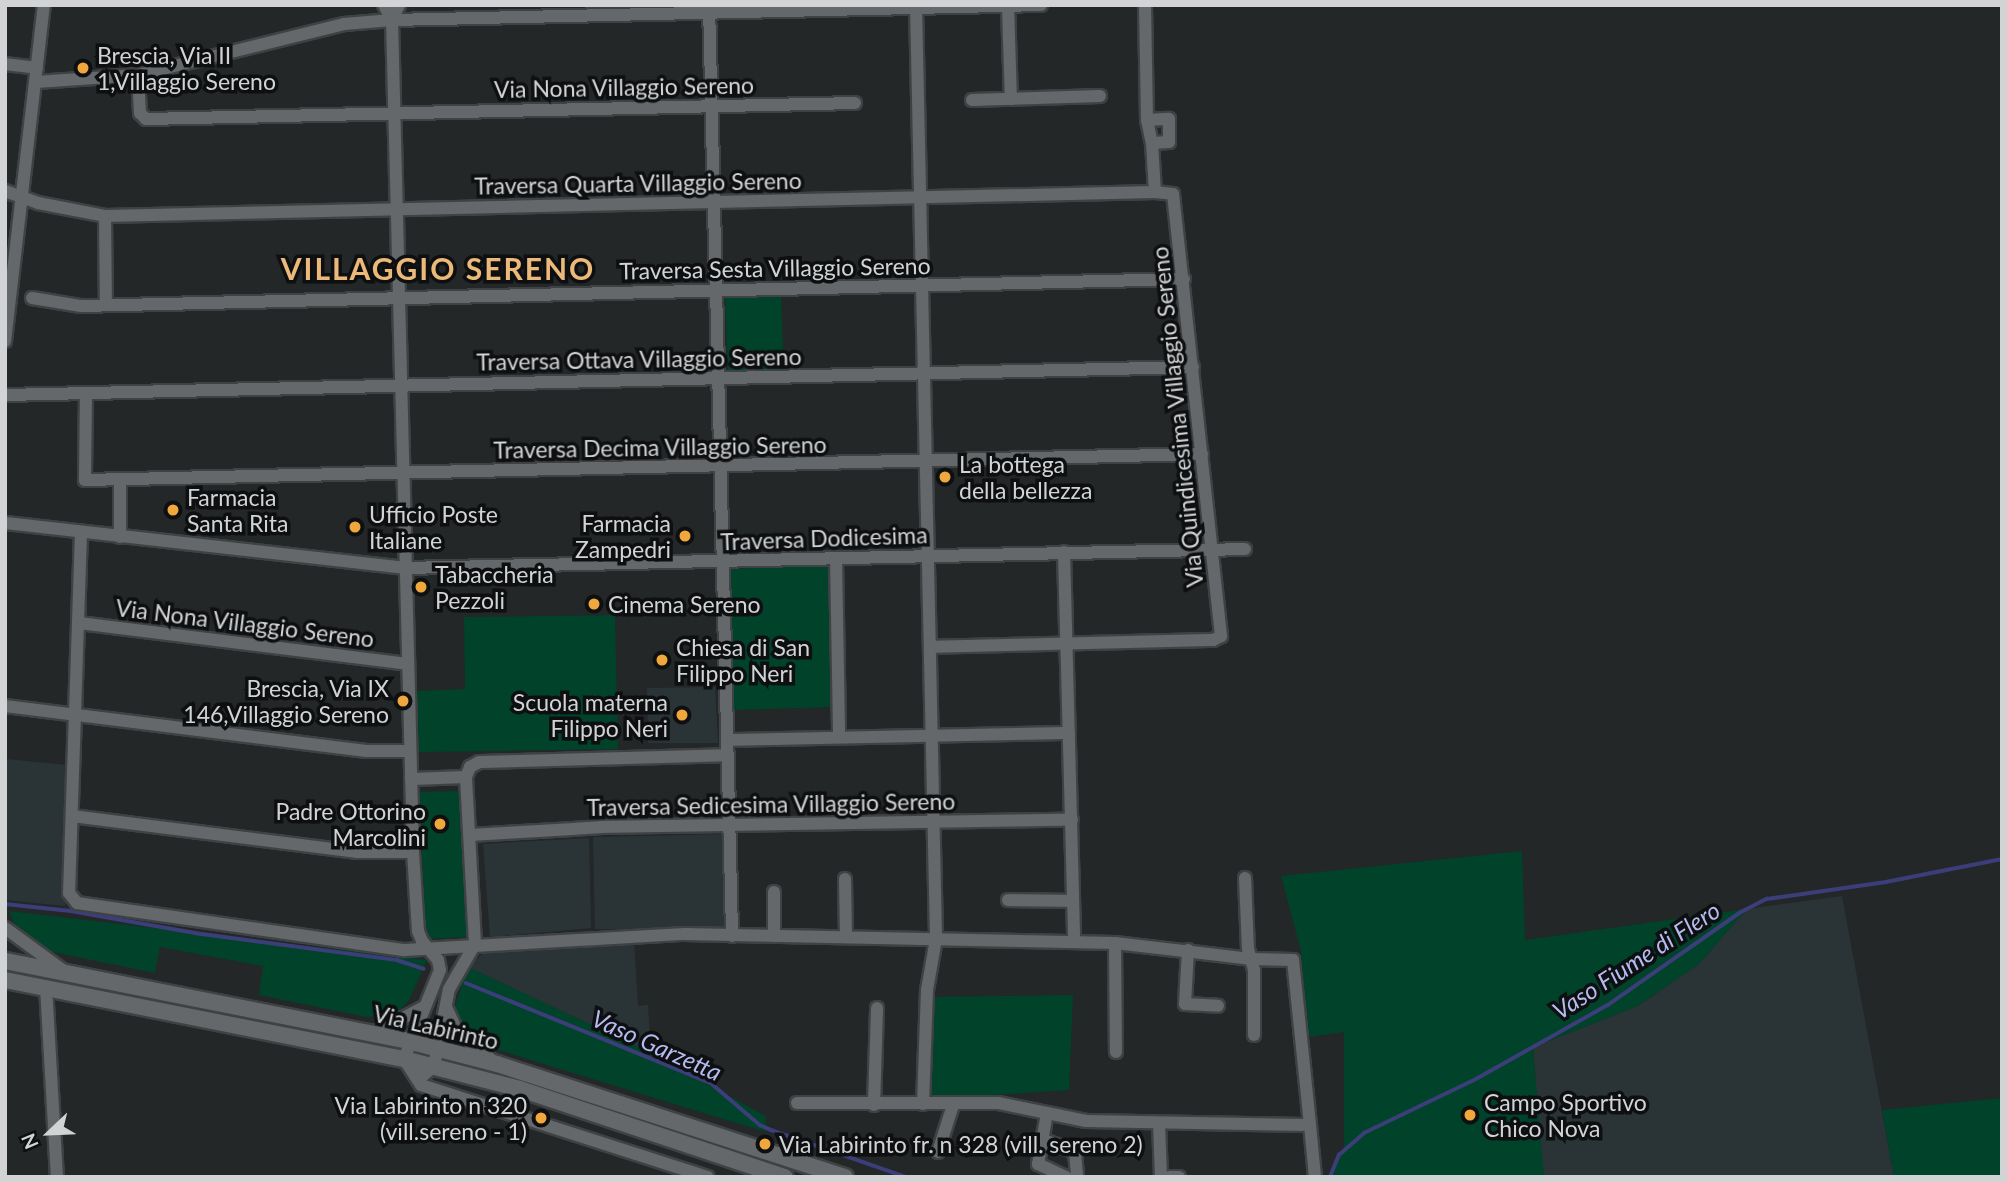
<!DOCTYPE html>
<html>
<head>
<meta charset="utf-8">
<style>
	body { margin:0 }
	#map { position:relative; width:2007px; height:1182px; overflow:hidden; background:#232728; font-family:Lato,sans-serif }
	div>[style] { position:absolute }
	.built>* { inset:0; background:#2a3437 }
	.green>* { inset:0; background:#00422a }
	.stream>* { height:3.5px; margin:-1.75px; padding:0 1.75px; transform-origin:1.75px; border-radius:1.75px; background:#3c3e79 }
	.roads { filter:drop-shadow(2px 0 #3f4244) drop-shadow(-2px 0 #3f4244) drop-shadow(0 2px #3f4244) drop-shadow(0 -2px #3f4244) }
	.minor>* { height:12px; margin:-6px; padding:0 6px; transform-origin:6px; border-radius:6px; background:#64686a }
	.tertiary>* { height:16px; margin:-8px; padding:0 8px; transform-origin:8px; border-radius:8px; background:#64686a }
	.dots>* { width:19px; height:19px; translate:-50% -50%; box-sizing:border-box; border:4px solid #0e0f10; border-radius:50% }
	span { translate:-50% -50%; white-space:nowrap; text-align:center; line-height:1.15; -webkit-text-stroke:7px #0e0f10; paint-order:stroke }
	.poi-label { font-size:23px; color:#d1d3d4 }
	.left { translate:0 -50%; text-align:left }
	.right { translate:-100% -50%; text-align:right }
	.street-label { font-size:23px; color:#d1d3d4 }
	.water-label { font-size:24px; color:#b5bbf1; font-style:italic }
	.district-label { font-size:30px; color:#ebb979; font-weight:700; letter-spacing:2px }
	.frame { position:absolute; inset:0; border:7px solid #d1d3d4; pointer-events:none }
	.north { position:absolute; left:14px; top:1098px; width:70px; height:70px; -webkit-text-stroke:5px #0e0f10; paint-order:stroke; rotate:247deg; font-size:19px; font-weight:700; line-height:28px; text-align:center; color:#d1d3d4 }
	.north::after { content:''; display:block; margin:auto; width:24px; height:32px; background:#d1d3d4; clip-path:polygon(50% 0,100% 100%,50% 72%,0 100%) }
</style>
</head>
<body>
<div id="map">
	<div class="built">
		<div style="clip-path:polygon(715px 687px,718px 743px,648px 743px,647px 688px)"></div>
		<div style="clip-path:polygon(6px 759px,67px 765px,65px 906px,5px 900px)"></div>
		<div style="clip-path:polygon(727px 834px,729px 932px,595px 929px,593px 837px)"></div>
		<div style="clip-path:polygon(589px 838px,591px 928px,490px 937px,483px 844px)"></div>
		<div style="clip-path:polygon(1842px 896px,1894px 1177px,1543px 1177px,1533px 1047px,1638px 1006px,1699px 964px,1747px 909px)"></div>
		<div style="clip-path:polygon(634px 940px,638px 1006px,648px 1005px,651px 1053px,468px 967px,488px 949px)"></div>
	</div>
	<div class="green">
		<div style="clip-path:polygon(781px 296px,784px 371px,728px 373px,725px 298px)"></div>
		<div style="clip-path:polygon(828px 565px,833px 707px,733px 710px,728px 569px)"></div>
		<div style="clip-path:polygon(615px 615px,618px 749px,419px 752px,417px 691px,465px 689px,464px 617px)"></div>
		<div style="clip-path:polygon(459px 791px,469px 937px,426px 939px,419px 792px)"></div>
		<div style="clip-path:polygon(1522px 851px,1525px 940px,1747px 909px,1699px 964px,1638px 1006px,1533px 1047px,1544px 1177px,1330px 1177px,1344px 1149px,1344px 1032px,1307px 1037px,1301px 951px,1281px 876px)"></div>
		<div style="clip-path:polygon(9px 911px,427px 960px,409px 1000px,401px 1009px,391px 1015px,367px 1017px,259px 995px,263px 966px,160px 947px,155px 973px,38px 949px,19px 936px)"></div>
		<div style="clip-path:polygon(468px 967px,651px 1053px,766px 1116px,766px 1132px,469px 1041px,453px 1012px)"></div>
		<div style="clip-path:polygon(1073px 995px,1069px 1090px,932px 1099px,930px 997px)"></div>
		<div style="clip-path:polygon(2002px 1098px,2002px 1177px,1894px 1177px,1882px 1110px)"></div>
	</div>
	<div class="stream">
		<div style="left:5px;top:904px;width:66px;rotate:6.1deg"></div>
		<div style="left:71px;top:911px;width:133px;rotate:10deg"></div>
		<div style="left:202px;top:934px;width:197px;rotate:7.6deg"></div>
		<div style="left:397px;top:960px;width:28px;rotate:18deg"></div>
		<div style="left:466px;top:983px;width:265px;rotate:22.2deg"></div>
		<div style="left:711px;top:1083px;width:65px;rotate:40.6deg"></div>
		<div style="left:760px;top:1125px;width:12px;rotate:24deg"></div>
		<div style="left:771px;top:1130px;width:143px;rotate:19.2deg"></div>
		<div style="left:1330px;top:1177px;width:24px;rotate:-68deg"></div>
		<div style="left:1339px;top:1155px;width:33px;rotate:-41deg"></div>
		<div style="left:1364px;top:1133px;width:124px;rotate:-25.7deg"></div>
		<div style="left:1476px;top:1079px;width:151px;rotate:-29.3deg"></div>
		<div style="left:1608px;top:1005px;width:162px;rotate:-35deg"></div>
		<div style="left:1741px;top:912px;width:29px;rotate:-27deg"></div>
		<div style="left:1767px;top:899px;width:120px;rotate:-8.1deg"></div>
		<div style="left:1886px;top:882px;width:118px;rotate:-11.2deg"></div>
	</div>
	<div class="roads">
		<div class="minor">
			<div style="left:384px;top:5px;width:17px;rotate:62deg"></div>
			<div style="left:392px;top:20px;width:17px;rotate:-65deg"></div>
			<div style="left:709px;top:5px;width:931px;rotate:88.58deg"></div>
			<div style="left:916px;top:5px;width:934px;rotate:88.77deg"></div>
			<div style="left:936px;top:939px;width:52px;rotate:100deg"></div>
			<div style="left:927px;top:990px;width:114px;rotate:92deg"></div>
			<div style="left:1145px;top:5px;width:115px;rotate:89deg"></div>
			<div style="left:1147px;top:120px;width:24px;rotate:78deg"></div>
			<div style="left:1152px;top:143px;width:49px;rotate:86.5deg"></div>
			<div style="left:1008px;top:6px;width:93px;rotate:88.2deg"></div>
			<div style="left:392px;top:20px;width:832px;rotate:88.55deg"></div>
			<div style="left:413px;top:852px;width:79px;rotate:86.4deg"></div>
			<div style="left:418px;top:931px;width:11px;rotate:68deg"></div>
			<div style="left:422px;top:941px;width:25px;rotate:50deg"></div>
			<div style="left:438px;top:960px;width:10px;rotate:79deg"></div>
			<div style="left:440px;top:970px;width:96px;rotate:112deg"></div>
			<div style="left:404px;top:1059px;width:31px;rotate:57deg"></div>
			<div style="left:421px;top:1085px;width:301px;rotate:17.8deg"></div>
			<div style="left:5px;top:64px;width:32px;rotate:7deg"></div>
			<div style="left:138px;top:75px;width:38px;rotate:87deg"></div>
			<div style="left:140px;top:113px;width:8px;rotate:45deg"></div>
			<div style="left:146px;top:119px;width:709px;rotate:-1.29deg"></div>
			<div style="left:36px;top:82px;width:102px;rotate:-3.9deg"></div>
			<div style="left:138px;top:75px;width:212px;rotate:-13.9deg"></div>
			<div style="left:344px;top:24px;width:48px;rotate:-4.8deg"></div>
			<div style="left:392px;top:20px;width:649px;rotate:-1.32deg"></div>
			<div style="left:972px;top:100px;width:128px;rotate:-1.8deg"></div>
			<div style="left:1147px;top:120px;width:22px;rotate:-3deg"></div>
			<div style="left:1169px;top:119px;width:23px;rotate:90deg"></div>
			<div style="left:1169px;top:142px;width:17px;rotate:177deg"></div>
			<div style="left:5px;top:191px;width:35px;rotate:20deg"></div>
			<div style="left:38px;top:203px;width:68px;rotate:11deg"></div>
			<div style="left:105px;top:216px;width:1050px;rotate:-1.31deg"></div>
			<div style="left:1155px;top:192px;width:18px;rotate:6deg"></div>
			<div style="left:1173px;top:194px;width:445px;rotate:83.8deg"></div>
			<div style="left:1221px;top:636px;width:9px;rotate:153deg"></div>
			<div style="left:1213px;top:640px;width:282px;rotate:178.6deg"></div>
			<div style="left:105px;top:216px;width:89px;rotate:89.4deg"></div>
			<div style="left:32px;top:298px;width:50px;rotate:9.3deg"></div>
			<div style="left:81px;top:306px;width:1103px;rotate:-1.4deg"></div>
			<div style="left:5px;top:341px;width:338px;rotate:-83.4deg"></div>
			<div style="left:86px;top:393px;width:87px;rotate:90.7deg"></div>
			<div style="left:85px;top:480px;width:1117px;rotate:-1.33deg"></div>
			<div style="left:5px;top:395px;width:1188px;rotate:-1.35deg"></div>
			<div style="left:5px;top:523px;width:402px;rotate:6.4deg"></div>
			<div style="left:404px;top:568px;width:841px;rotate:-1.29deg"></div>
			<div style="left:81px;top:532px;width:361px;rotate:91.9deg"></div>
			<div style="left:69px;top:893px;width:13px;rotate:51deg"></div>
			<div style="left:77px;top:903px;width:331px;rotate:8.2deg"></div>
			<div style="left:405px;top:950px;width:280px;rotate:-3.3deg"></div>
			<div style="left:685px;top:934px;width:430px;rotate:1.2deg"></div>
			<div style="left:1115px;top:943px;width:138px;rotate:6.7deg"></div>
			<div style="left:1252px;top:959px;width:41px;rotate:1.4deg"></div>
			<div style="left:1293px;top:960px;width:166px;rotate:84.1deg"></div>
			<div style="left:1310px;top:1125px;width:224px;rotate:-179deg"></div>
			<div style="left:1086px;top:1121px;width:90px;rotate:-168.4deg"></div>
			<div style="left:998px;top:1103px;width:201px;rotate:180deg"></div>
			<div style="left:120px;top:537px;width:57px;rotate:-90deg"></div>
			<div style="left:1064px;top:552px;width:390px;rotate:88.5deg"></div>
			<div style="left:836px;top:558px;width:179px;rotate:89deg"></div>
			<div style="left:79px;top:623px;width:331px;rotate:7.1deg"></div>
			<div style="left:5px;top:706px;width:364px;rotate:7.1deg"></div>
			<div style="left:366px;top:751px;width:44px"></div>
			<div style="left:728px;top:740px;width:341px;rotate:-1.2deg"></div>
			<div style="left:411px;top:779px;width:55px;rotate:-2.1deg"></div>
			<div style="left:72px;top:816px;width:286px;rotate:7.2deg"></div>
			<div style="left:356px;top:852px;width:57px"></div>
			<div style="left:470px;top:835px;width:133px;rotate:-3.4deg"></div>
			<div style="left:603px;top:827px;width:469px;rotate:-0.9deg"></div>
			<div style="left:1245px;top:878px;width:71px;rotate:87.6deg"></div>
			<div style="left:1248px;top:949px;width:22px;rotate:74deg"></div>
			<div style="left:1254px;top:970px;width:65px;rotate:90deg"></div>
			<div style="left:845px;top:879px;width:58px;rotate:89deg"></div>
			<div style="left:1008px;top:900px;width:65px;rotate:0.9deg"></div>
			<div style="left:5px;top:928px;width:73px;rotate:36.1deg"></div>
			<div style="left:774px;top:936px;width:44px;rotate:-90deg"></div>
			<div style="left:1115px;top:943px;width:109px;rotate:89.5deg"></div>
			<div style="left:1188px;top:950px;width:54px;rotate:93.2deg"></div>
			<div style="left:1185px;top:1004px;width:33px;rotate:3deg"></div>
			<div style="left:46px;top:987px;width:190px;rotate:86.7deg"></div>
			<div style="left:446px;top:1007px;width:31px;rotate:65deg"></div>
			<div style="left:459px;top:1035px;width:48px;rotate:37.3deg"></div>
			<div style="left:373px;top:1034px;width:55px;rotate:-28deg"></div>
			<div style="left:418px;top:1080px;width:21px;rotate:-41deg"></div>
			<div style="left:434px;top:1066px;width:78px;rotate:-79deg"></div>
			<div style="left:449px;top:989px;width:52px;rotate:-60deg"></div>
			<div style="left:475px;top:944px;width:167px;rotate:-93.1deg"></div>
			<div style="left:466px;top:777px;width:11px;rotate:-68deg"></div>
			<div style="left:470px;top:767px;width:10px;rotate:-29deg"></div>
			<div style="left:479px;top:762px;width:249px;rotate:-1.6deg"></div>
			<div style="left:874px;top:1105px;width:97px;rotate:-88.2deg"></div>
			<div style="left:1047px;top:1113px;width:52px;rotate:100deg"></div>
			<div style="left:1038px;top:1164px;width:31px;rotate:25deg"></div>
			<div style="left:1159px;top:1123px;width:54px;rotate:87.9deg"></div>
			<div style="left:1310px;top:1125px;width:52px;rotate:84.5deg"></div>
			<div style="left:1044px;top:1140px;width:33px;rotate:21deg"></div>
			<div style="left:1075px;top:1152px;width:24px;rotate:85deg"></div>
			<div style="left:1077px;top:1176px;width:2px;rotate:153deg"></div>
			<div style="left:938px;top:1152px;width:49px;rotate:-72.3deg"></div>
			<div style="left:1169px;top:1177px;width:10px"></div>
		</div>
		<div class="tertiary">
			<div style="left:5px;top:961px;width:411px;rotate:11.2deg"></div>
			<div style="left:408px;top:1041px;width:92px;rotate:14.5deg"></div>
			<div style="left:497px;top:1064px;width:366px;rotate:18deg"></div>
			<div style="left:5px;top:980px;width:407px;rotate:11.2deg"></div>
			<div style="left:404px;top:1059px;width:120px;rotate:14.5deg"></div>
			<div style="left:520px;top:1089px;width:279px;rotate:18.4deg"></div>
		</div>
	</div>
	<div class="dots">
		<div style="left:83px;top:68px;background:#efa73e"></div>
		<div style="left:945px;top:477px;background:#efa73e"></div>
		<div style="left:173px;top:510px;background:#efa73e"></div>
		<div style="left:355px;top:527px;background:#efa73e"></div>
		<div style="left:685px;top:536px;background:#efa73e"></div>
		<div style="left:421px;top:587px;background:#efa73e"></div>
		<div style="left:594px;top:604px;background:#efa73e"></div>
		<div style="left:662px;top:660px;background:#efa73e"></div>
		<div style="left:403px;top:701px;background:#efa73e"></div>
		<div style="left:682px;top:715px;background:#efa73e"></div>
		<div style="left:440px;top:824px;background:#efa73e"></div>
		<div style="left:1470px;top:1115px;background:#efa73e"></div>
		<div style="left:541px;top:1118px;background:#efa73e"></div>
		<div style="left:765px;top:1144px;background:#efa73e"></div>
	</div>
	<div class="poi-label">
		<span class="left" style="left:97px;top:68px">Brescia, Via II<br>1,Villaggio Sereno</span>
		<span class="left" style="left:959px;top:477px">La bottega<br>della bellezza</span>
		<span class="left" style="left:187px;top:510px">Farmacia<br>Santa Rita</span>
		<span class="left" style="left:369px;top:527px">Ufficio Poste<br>Italiane</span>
		<span class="right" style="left:671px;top:536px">Farmacia<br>Zampedri</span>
		<span class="left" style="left:435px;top:587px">Tabaccheria<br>Pezzoli</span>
		<span class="left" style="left:608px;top:604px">Cinema Sereno</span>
		<span class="left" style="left:676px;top:660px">Chiesa di San<br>Filippo Neri</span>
		<span class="right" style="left:389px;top:701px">Brescia, Via IX<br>146,Villaggio Sereno</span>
		<span class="right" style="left:668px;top:715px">Scuola materna<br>Filippo Neri</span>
		<span class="right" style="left:426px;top:824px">Padre Ottorino<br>Marcolini</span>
		<span class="left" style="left:1484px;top:1115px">Campo Sportivo<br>Chico Nova</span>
		<span class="right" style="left:527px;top:1118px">Via Labirinto n 320<br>(vill.sereno - 1)</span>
		<span class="left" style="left:779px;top:1144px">Via Labirinto fr. n 328 (vill. sereno 2)</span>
	</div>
	<div class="street-label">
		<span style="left:624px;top:87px;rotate:-1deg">Via Nona Villaggio Sereno</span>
		<span style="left:638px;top:183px;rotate:-1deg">Traversa Quarta Villaggio Sereno</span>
		<span style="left:775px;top:268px;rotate:-1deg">Traversa Sesta Villaggio Sereno</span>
		<span style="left:639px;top:359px;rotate:-1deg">Traversa Ottava Villaggio Sereno</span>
		<span style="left:1177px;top:417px;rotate:-96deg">Via Quindicesima Villaggio Sereno</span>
		<span style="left:660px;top:447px;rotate:-1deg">Traversa Decima Villaggio Sereno</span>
		<span style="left:824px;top:538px;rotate:-2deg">Traversa Dodicesima</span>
		<span style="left:245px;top:623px;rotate:7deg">Via Nona Villaggio Sereno</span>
		<span style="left:771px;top:804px;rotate:-1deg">Traversa Sedicesima Villaggio Sereno</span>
		<span style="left:436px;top:1027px;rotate:13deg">Via Labirinto</span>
	</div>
	<div class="water-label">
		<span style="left:1636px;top:960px;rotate:-33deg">Vaso Fiume di Flero</span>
		<span style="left:657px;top:1045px;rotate:24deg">Vaso Garzetta</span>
	</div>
	<div class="district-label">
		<span style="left:438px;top:268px">VILLAGGIO SERENO</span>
	</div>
	<div class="frame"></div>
	<div class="north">N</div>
</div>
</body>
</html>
